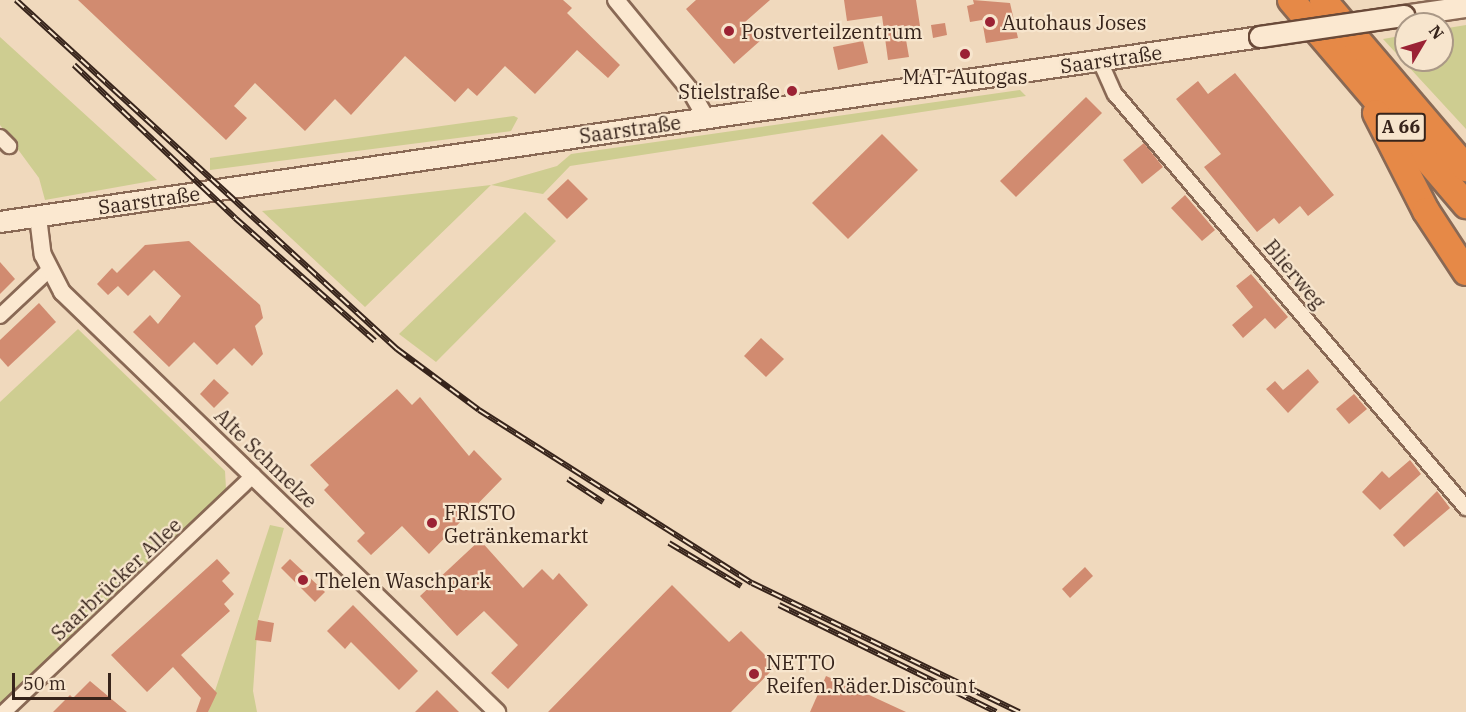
<!DOCTYPE html>
<html>
<head>
<meta charset="utf-8">
<style>
	body { margin:0 }
	#map { position:relative; width:1466px; height:712px; overflow:hidden; background:#f0d9bd; font-family:"IBM Plex Serif",serif }
	div>[style] { position:absolute }
	.green>* { inset:0; background:#cecd91 }
	.building>* { inset:0; background:#d18b70 }
	.roads { filter:drop-shadow(2px 0 #896955) drop-shadow(-2px 0 #896955) drop-shadow(0 2px #896955) drop-shadow(0 -2px #896955) }
	.minor>* { height:14px; margin:-7px; padding:0 7px; transform-origin:7px; border-radius:7px; background:#fbe8d0 }
	.tertiary>* { height:16px; margin:-8px; padding:0 8px; transform-origin:8px; border-radius:8px; background:#fbe8d0 }
	.secondary>* { height:20px; margin:-10px; padding:0 10px; transform-origin:10px; border-radius:10px; background:#fbe8d0 }
	.motorway>* { height:26px; margin:-13px; padding:0 13px; transform-origin:13px; border-radius:13px; background:#e68947 }
	.rail>* { height:6px; margin-top:-3px; transform-origin:0; background:repeating-linear-gradient(90deg,#f7e5cd 0 11px,#37241b 0 22px); box-sizing:border-box; border-block:2px solid #37241b }
	.bridges { filter:drop-shadow(2px 0 #6a4a39) drop-shadow(-2px 0 #6a4a39) drop-shadow(0 2px #6a4a39) drop-shadow(0 -2px #6a4a39) }
	.secondary-bridge>* { height:20px; margin:-10px; padding:0 10px; transform-origin:10px; border-radius:10px; background:#fbe8d0 }
	.dots>* { width:16px; height:16px; translate:-50% -50%; box-sizing:border-box; border:3px solid #f7e5cd; border-radius:50% }
	span { translate:-50% -50%; white-space:nowrap; text-align:center; line-height:1.15; -webkit-text-stroke:4.5px #f7e5cd; paint-order:stroke }
	.shield-label span { padding:2px 4px; background:#f7e5cd; border:2px solid; border-radius:4px; -webkit-text-stroke-width:0 }
	.shield-label { font-size:18px; color:#37241b; font-weight:700 }
	.poi-label { font-size:20px; color:#37241b }
	.left { translate:0 -50%; text-align:left }
	.right { translate:-100% -50%; text-align:right }
	.street-label { font-size:20px; color:#37241b }
	.north { position:absolute; left:1394px; top:12px; width:60px; height:60px; box-sizing:border-box; background:#f7e5cd; border:2px solid #aa9886; border-radius:50%; rotate:52deg; font-size:16px; font-weight:700; line-height:24px; text-align:center; color:#37241b }
	.north::after { content:''; display:block; margin:auto; width:21px; height:27px; background:#9b2234; clip-path:polygon(50% 0,100% 100%,50% 72%,0 100%) }
	.scale { position:absolute; left:12px; top:673px; width:99px; height:27px; box-sizing:border-box; border:3px solid #37241b; border-top:0; padding-left:8px; font-size:18px; line-height:21px; white-space:nowrap; color:#37241b; -webkit-text-stroke:4px #f7e5cd; paint-order:stroke }
</style>
</head>
<body>
<div id="map">
	<div class="green">
		<div style="clip-path:polygon(1466px 25px,1466px 129px,1383px 39px,1406px 35px,1406px 60px,1442px 60px,1442px 29px)"></div>
		<div style="clip-path:polygon(0 37px,157px 180px,45px 200px,39px 178px,0 125px)"></div>
		<div style="clip-path:polygon(1020px 90px,1026px 96px,570px 166px,543px 194px,491px 185px,365px 307px,262px 211px,491px 185px,557px 166px,571px 154px)"></div>
		<div style="clip-path:polygon(514px 116px,518px 118px,511px 131px,210px 170px,210px 158px)"></div>
		<div style="clip-path:polygon(525px 212px,556px 241px,436px 362px,399px 334px)"></div>
		<div style="clip-path:polygon(78px 329px,225px 471px,226px 489px,0 710px,0 402px)"></div>
		<div style="clip-path:polygon(270px 525px,284px 528px,258px 620px,253px 691px,257px 712px,208px 712px)"></div>
	</div>
	<div class="building">
		<div style="clip-path:polygon(78px 0,563px 0,572px 8px,567px 13px,620px 65px,608px 78px,577px 50px,535px 94px,505px 66px,477px 96px,468px 88px,455px 102px,405px 56px,351px 115px,335px 99px,305px 131px,255px 83px,234px 106px,247px 118px,226px 140px)"></div>
		<div style="clip-path:polygon(696px 0,770px 0,745px 22px,761px 40px,734px 64px,686px 9px)"></div>
		<div style="clip-path:polygon(844px 0,916px 0,920px 26px,904px 28px,909px 57px,888px 60px,882px 16px,847px 21px)"></div>
		<div style="clip-path:polygon(973px 0,1010px 3px,1018px 38px,986px 43px,982px 20px,970px 22px,967px 6px,974px 4px)"></div>
		<div style="clip-path:polygon(945px 23px,947px 35px,933px 38px,931px 25px)"></div>
		<div style="clip-path:polygon(863px 41px,868px 63px,838px 70px,833px 47px)"></div>
		<div style="clip-path:polygon(1235px 73px,1334px 195px,1308px 216px,1300px 206px,1279px 224px,1274px 218px,1257px 232px,1204px 167px,1221px 154px,1176px 99px,1198px 81px,1208px 94px)"></div>
		<div style="clip-path:polygon(1086px 97px,1102px 113px,1016px 197px,1000px 181px)"></div>
		<div style="clip-path:polygon(882px 134px,918px 170px,848px 239px,812px 203px)"></div>
		<div style="clip-path:polygon(1144px 143px,1163px 167px,1142px 184px,1123px 160px)"></div>
		<div style="clip-path:polygon(568px 179px,588px 199px,567px 219px,547px 199px)"></div>
		<div style="clip-path:polygon(1185px 195px,1215px 230px,1202px 241px,1171px 208px)"></div>
		<div style="clip-path:polygon(189px 241px,260px 305px,263px 318px,255px 326px,263px 354px,252px 366px,234px 348px,217px 365px,194px 342px,169px 367px,133px 332px,150px 315px,158px 324px,181px 296px,154px 270px,128px 296px,118px 286px,108px 295px,97px 284px,112px 268px,117px 273px,145px 245px)"></div>
		<div style="clip-path:polygon(0 262px,15px 279px,0 294px)"></div>
		<div style="clip-path:polygon(1251px 274px,1288px 317px,1275px 329px,1265px 318px,1243px 338px,1232px 325px,1253px 307px,1236px 286px)"></div>
		<div style="clip-path:polygon(39px 303px,56px 322px,8px 367px,0 358px,0 340px)"></div>
		<div style="clip-path:polygon(761px 338px,784px 359px,766px 377px,744px 356px)"></div>
		<div style="clip-path:polygon(1308px 369px,1319px 382px,1288px 413px,1266px 389px,1275px 381px,1283px 390px)"></div>
		<div style="clip-path:polygon(214px 379px,229px 393px,214px 408px,200px 394px)"></div>
		<div style="clip-path:polygon(397px 389px,412px 405px,420px 397px,469px 456px,474px 450px,502px 479px,429px 554px,402px 526px,371px 555px,357px 541px,365px 533px,324px 490px,329px 485px,310px 465px)"></div>
		<div style="clip-path:polygon(1354px 394px,1367px 409px,1349px 424px,1336px 409px)"></div>
		<div style="clip-path:polygon(1410px 460px,1421px 474px,1380px 510px,1362px 492px,1382px 471px,1389px 478px)"></div>
		<div style="clip-path:polygon(1437px 491px,1450px 508px,1404px 547px,1393px 535px)"></div>
		<div style="clip-path:polygon(480px 540px,523px 588px,542px 569px,553px 580px,559px 573px,588px 605px,508px 689px,491px 673px,518px 645px,484px 611px,457px 636px,420px 596px)"></div>
		<div style="clip-path:polygon(217px 559px,230px 573px,222px 581px,234px 594px,224px 604px,230px 611px,181px 655px,217px 693px,208px 712px,196px 712px,201px 698px,173px 667px,147px 692px,111px 655px)"></div>
		<div style="clip-path:polygon(290px 559px,325px 592px,315px 602px,281px 568px)"></div>
		<div style="clip-path:polygon(1085px 567px,1093px 576px,1070px 598px,1062px 589px)"></div>
		<div style="clip-path:polygon(672px 585px,729px 642px,741px 631px,776px 666px,731px 712px,548px 712px)"></div>
		<div style="clip-path:polygon(353px 605px,418px 671px,399px 690px,351px 642px,345px 649px,327px 631px)"></div>
		<div style="clip-path:polygon(258px 620px,274px 623px,271px 642px,255px 640px)"></div>
		<div style="clip-path:polygon(826px 676px,854px 688px,906px 712px,810px 712px)"></div>
		<div style="clip-path:polygon(90px 681px,127px 712px,53px 712px,70px 695px,73px 698px)"></div>
		<div style="clip-path:polygon(437px 690px,459px 712px,415px 712px)"></div>
	</div>
	<div class="roads">
		<div class="minor">
			<div style="left:1100px;top:61px;width:36px;rotate:66deg"></div>
			<div style="left:1115px;top:94px;width:543px;rotate:49.71deg"></div>
			<div style="left:0;top:137px;width:13px;rotate:45deg"></div>
			<div style="left:0;top:316px;width:67px;rotate:-43.2deg"></div>
			<div style="left:4px;top:712px;width:344px;rotate:-43.5deg"></div>
		</div>
		<div class="tertiary">
			<div style="left:616px;top:0;width:117px;rotate:50.6deg"></div>
			<div style="left:690px;top:90px;width:32px;rotate:60deg"></div>
			<div style="left:38px;top:217px;width:38px;rotate:83deg"></div>
			<div style="left:43px;top:255px;width:42px;rotate:62.8deg"></div>
			<div style="left:62px;top:292px;width:605px;rotate:43.99deg"></div>
		</div>
		<div class="secondary">
			<div style="left:1404px;top:16px;width:63px;rotate:-8.3deg"></div>
			<div style="left:0;top:222px;width:1274px;rotate:-8.35deg"></div>
		</div>
		<div class="motorway">
			<div style="left:1291px;top:0;width:270px;rotate:49.5deg"></div>
			<div style="left:1323px;top:0;width:221px;rotate:49.6deg"></div>
			<div style="left:1376px;top:113px;width:110px;rotate:63deg"></div>
			<div style="left:1426px;top:211px;width:73px;rotate:56.7deg"></div>
		</div>
	</div>
	<div class="rail">
		<div style="left:16px;top:0;width:517px;rotate:42.49deg"></div>
		<div style="left:397px;top:349px;width:102px;rotate:36.6deg"></div>
		<div style="left:479px;top:410px;width:323px;rotate:32.4deg"></div>
		<div style="left:752px;top:583px;width:297px;rotate:25.8deg"></div>
		<div style="left:74px;top:65px;width:222px;rotate:43.5deg"></div>
		<div style="left:235px;top:218px;width:186px;rotate:41.3deg"></div>
		<div style="left:568px;top:479px;width:42px;rotate:33.3deg"></div>
		<div style="left:669px;top:543px;width:84px;rotate:30.8deg"></div>
		<div style="left:779px;top:605px;width:242px;rotate:26.2deg"></div>
	</div>
	<div class="bridges">
		<div class="secondary-bridge">
			<div style="left:1260px;top:37px;width:146px;rotate:-8.3deg"></div>
		</div>
	</div>
	<div class="dots">
		<div style="left:990px;top:22px;background:#9b2234"></div>
		<div style="left:729px;top:31px;background:#9b2234"></div>
		<div style="left:965px;top:54px;background:#9b2234"></div>
		<div style="left:792px;top:91px;background:#9b2234"></div>
		<div style="left:432px;top:523px;background:#9b2234"></div>
		<div style="left:303px;top:580px;background:#9b2234"></div>
		<div style="left:754px;top:674px;background:#9b2234"></div>
	</div>
	<div class="shield-label">
		<span style="left:1401px;top:127px">A 66</span>
	</div>
	<div class="poi-label">
		<span class="left" style="left:1002px;top:22px">Autohaus Joses</span>
		<span class="left" style="left:741px;top:31px">Postverteilzentrum</span>
		<span style="left:965px;top:76px">MAT-Autogas</span>
		<span class="right" style="left:780px;top:91px">Stielstraße</span>
		<span class="left" style="left:444px;top:524px">FRISTO<br>Getränkemarkt</span>
		<span class="left" style="left:315px;top:580px">Thelen Waschpark</span>
		<span class="left" style="left:766px;top:674px">NETTO<br>Reifen.Räder.Discount</span>
	</div>
	<div class="street-label">
		<span style="left:1111px;top:59px;rotate:-8deg">Saarstraße</span>
		<span style="left:630px;top:129px;rotate:-8deg">Saarstraße</span>
		<span style="left:149px;top:200px;rotate:-8deg">Saarstraße</span>
		<span style="left:1295px;top:274px;rotate:50deg">Blierweg</span>
		<span style="left:266px;top:458px;rotate:44deg">Alte Schmelze</span>
		<span style="left:116px;top:579px;rotate:-43deg">Saarbrücker Allee</span>
	</div>
	<div class="north">N</div>
	<div class="scale">50 m</div>
</div>
</body>
</html>
